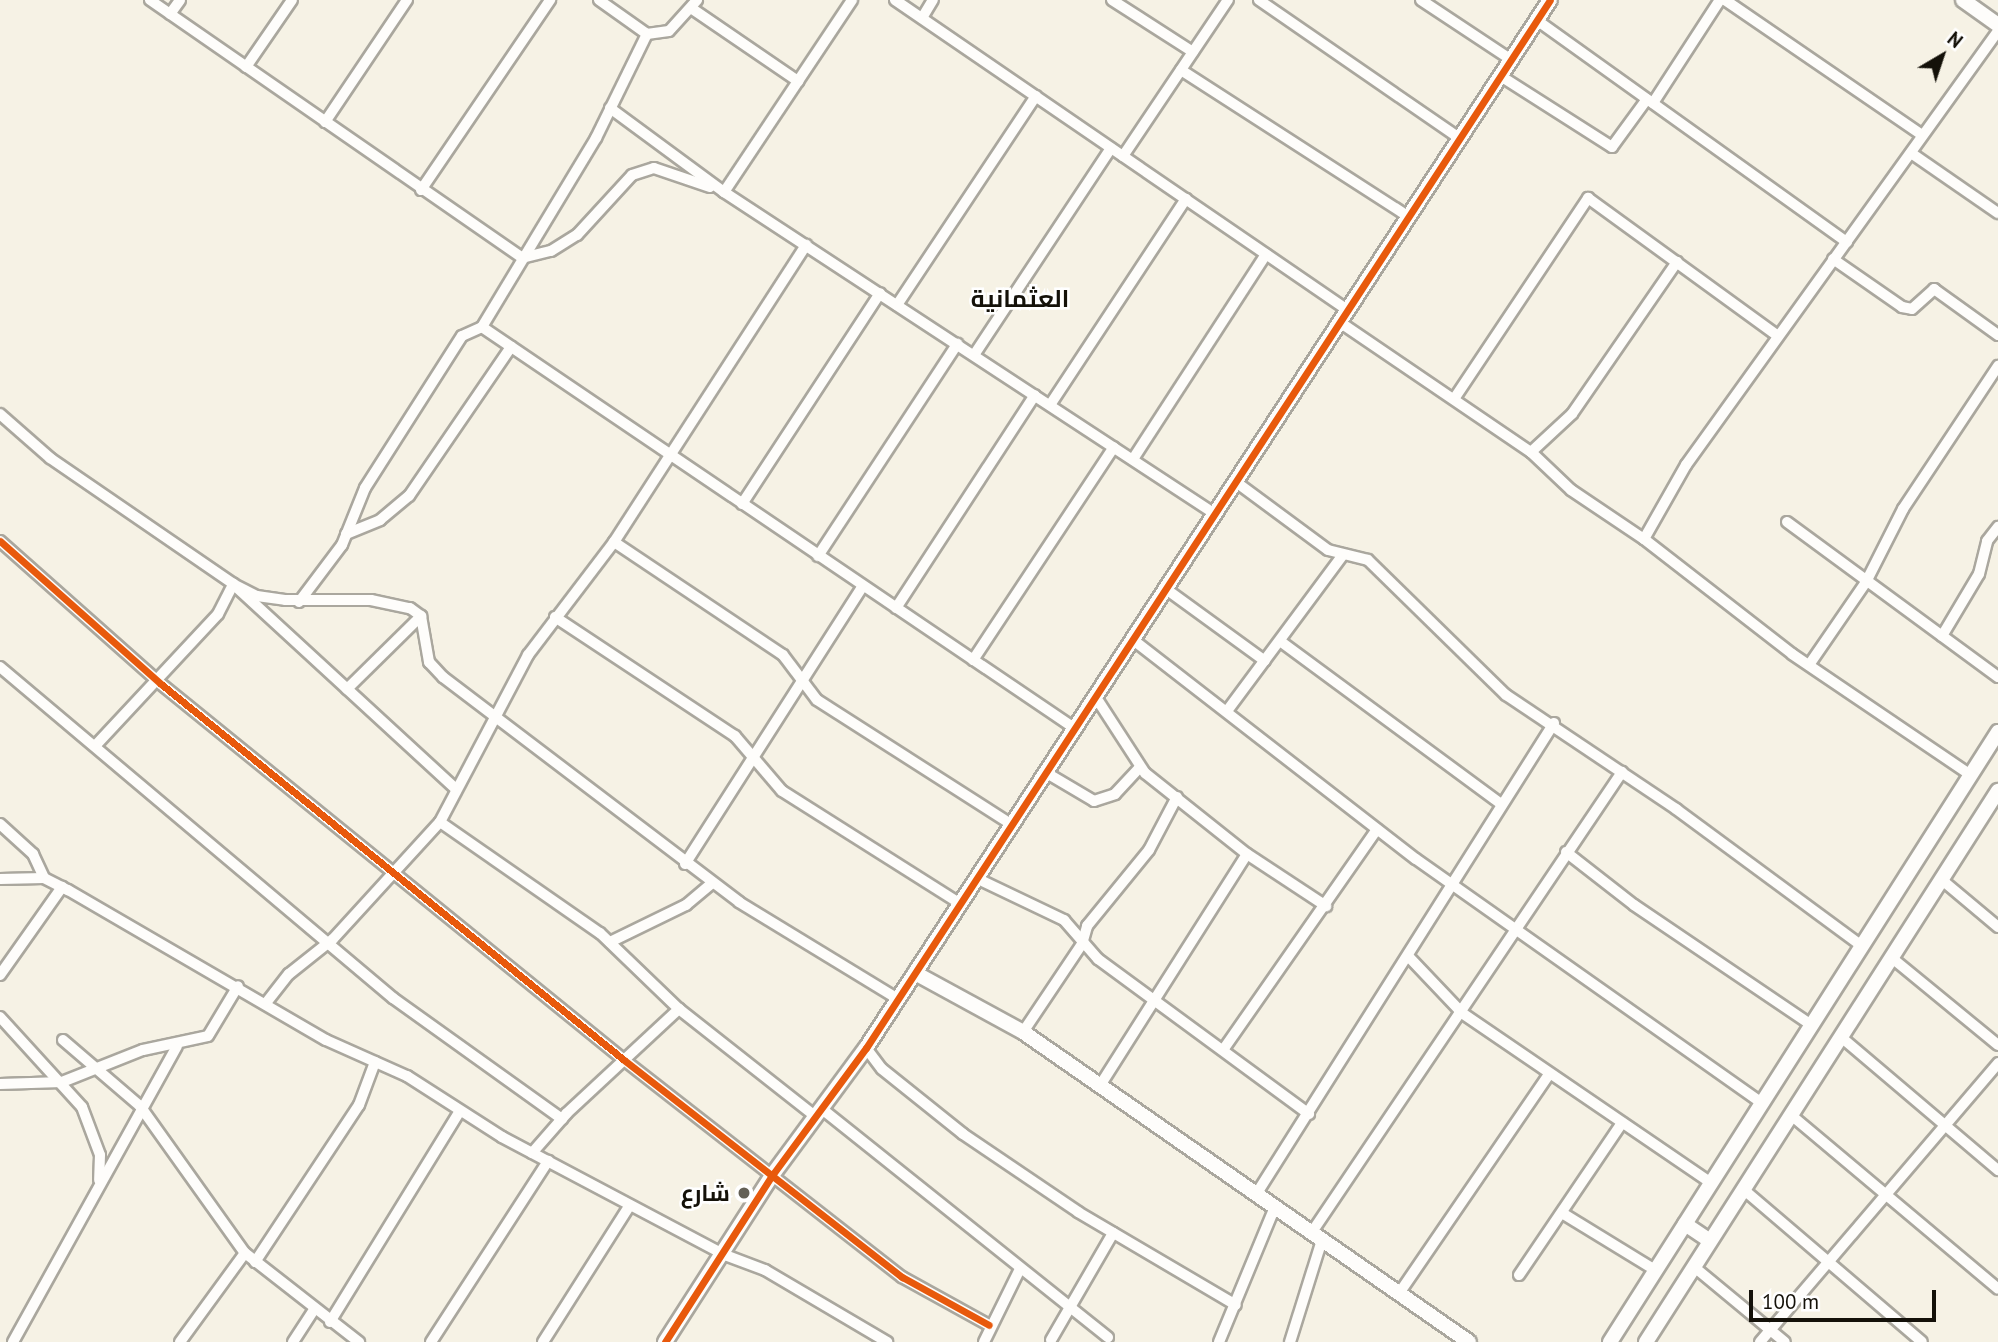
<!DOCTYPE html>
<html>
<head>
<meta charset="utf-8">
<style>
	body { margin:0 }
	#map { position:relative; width:1998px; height:1342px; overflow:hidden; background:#f6f2e5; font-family:"PT Sans",Cairo,sans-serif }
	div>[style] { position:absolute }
	.roads { filter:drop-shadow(2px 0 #aaa79e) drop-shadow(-2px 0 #aaa79e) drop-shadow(0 2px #aaa79e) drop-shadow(0 -2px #aaa79e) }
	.minor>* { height:10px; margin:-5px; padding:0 5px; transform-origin:5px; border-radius:5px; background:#fefdfb }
	.tertiary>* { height:14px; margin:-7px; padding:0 7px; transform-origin:7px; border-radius:7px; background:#fefdfb }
	.cycleway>* { height:7px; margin:-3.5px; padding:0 3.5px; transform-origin:3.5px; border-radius:3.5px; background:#e8590c }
	.dots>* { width:19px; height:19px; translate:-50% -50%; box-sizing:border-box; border:4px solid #fff; border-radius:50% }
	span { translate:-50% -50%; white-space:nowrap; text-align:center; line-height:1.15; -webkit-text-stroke:5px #fff; paint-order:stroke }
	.poi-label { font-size:23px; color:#141109; font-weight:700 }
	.right { translate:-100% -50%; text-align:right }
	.neighbourhood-label { font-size:24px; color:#141109; font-weight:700 }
	.north { position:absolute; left:1907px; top:21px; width:70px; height:70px; -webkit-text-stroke:5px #fff; paint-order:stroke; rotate:39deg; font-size:19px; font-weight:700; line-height:28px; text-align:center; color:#141109 }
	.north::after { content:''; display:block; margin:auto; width:24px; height:32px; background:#141109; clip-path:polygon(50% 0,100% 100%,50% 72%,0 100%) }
	.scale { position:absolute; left:1749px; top:1290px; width:187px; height:32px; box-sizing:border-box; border:4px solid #141109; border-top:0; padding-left:9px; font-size:21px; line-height:24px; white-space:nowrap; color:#141109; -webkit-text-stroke:5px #fff; paint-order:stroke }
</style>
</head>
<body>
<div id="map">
	<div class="roads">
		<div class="minor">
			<div style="left:150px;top:0;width:453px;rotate:34.7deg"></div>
			<div style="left:522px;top:258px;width:30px;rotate:-14deg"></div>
			<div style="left:551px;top:251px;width:31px;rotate:-32deg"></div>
			<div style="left:577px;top:235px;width:81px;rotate:-47.5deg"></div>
			<div style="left:632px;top:175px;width:23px;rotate:-18deg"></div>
			<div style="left:654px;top:168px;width:59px;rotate:18.7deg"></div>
			<div style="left:599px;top:0;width:59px;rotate:35.3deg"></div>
			<div style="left:647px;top:34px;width:22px;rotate:-8deg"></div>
			<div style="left:669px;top:31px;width:42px;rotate:-47.9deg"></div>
			<div style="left:895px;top:0;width:550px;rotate:34.41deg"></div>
			<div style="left:1112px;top:0;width:96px;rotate:32.7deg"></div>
			<div style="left:1259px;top:0;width:243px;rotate:34.6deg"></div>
			<div style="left:1421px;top:0;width:107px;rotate:33.5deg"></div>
			<div style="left:1725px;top:0;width:239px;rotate:34.4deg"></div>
			<div style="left:691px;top:8px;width:130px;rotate:34.3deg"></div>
			<div style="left:170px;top:14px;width:17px;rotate:-54deg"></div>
			<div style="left:922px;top:18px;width:21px;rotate:-59deg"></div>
			<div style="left:1538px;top:21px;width:380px;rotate:35.6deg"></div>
			<div style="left:246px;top:67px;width:81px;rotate:-55.5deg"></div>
			<div style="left:1181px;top:70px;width:268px;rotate:32.8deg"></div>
			<div style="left:1499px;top:75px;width:134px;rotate:32.5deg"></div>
			<div style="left:1612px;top:147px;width:59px;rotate:-53.9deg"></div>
			<div style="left:1653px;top:103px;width:123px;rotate:-57deg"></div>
			<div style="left:610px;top:108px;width:142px;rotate:36.4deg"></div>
			<div style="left:724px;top:192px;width:587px;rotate:33.26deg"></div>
			<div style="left:325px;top:122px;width:147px;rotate:-56.1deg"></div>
			<div style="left:1911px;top:153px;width:106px;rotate:34.6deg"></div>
			<div style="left:1123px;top:156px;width:188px;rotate:-56.1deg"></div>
			<div style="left:421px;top:190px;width:230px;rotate:-55.8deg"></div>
			<div style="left:724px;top:192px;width:231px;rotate:-56.3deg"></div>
			<div style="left:1833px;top:259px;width:84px;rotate:34.8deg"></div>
			<div style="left:1902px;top:307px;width:10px;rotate:11deg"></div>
			<div style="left:1912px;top:309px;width:30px;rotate:-42deg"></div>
			<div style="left:1934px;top:289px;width:79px;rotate:35.7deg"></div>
			<div style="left:897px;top:305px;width:251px;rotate:-56.4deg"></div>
			<div style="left:1341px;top:323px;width:230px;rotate:34.2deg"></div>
			<div style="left:1531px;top:452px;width:55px;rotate:43.5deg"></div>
			<div style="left:1571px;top:490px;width:88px;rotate:33.9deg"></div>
			<div style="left:1644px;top:539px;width:187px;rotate:37.8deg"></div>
			<div style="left:1792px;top:654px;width:216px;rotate:34.1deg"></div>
			<div style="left:482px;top:327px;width:221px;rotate:-58.9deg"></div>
			<div style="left:596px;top:138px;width:116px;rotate:-63.9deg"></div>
			<div style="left:974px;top:355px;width:248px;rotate:-56.5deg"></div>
			<div style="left:1454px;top:399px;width:242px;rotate:-56.3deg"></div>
			<div style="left:1588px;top:198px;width:235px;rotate:36deg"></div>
			<div style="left:1050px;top:405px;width:247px;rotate:-56.6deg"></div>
			<div style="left:0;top:414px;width:67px;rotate:41.3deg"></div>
			<div style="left:50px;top:458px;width:222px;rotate:34.5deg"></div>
			<div style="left:233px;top:584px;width:301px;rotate:42.6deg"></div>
			<div style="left:1531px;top:452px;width:56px;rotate:-42.8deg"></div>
			<div style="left:1572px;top:414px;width:185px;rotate:-55.4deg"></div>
			<div style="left:1133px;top:459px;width:244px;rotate:-57deg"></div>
			<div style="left:1236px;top:482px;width:114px;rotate:36.5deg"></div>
			<div style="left:1328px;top:550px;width:41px;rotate:14deg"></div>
			<div style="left:1368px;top:560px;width:193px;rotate:44.4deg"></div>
			<div style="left:1506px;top:695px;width:205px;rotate:33.8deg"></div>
			<div style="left:1676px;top:809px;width:231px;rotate:36.4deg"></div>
			<div style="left:742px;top:504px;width:252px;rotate:-56.8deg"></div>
			<div style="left:1787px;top:522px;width:262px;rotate:36.3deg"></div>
			<div style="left:346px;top:534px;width:37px;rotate:-22deg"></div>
			<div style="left:380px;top:520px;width:38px;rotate:-40deg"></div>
			<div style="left:409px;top:496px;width:181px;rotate:-55.6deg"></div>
			<div style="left:1644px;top:539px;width:85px;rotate:-60.4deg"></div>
			<div style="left:1686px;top:465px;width:535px;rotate:-54.29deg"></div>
			<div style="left:0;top:541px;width:215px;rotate:41.6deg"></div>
			<div style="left:161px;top:684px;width:596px;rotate:39.08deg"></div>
			<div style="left:624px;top:1060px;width:353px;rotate:38deg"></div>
			<div style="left:902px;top:1277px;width:99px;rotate:28.9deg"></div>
			<div style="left:614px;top:542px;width:203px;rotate:33.8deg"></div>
			<div style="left:783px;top:655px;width:56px;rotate:52.9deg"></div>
			<div style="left:817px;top:700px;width:230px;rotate:32.6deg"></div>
			<div style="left:818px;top:556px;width:254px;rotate:-56.7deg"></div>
			<div style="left:233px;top:584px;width:27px;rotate:27deg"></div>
			<div style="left:257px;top:596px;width:28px;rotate:8deg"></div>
			<div style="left:285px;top:600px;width:86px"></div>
			<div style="left:371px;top:600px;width:40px;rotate:12deg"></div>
			<div style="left:410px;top:608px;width:14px;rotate:36deg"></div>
			<div style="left:421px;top:616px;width:47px;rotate:80.1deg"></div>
			<div style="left:429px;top:662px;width:21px;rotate:47deg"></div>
			<div style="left:443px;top:677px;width:372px;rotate:37.2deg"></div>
			<div style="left:739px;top:902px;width:186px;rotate:31.4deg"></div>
			<div style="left:1166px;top:589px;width:122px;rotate:36deg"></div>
			<div style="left:299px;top:602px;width:71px;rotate:-53deg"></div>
			<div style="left:342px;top:545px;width:61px;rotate:-68deg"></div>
			<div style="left:365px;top:488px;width:180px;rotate:-57.5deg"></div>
			<div style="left:462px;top:336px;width:22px;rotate:-24deg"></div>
			<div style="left:482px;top:327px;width:715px;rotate:34.11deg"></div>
			<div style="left:896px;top:608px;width:254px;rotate:-56.9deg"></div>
			<div style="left:555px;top:617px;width:216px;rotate:33.5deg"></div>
			<div style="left:735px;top:736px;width:72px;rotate:49.5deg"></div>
			<div style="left:782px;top:791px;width:209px;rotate:32.3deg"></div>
			<div style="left:1942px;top:636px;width:72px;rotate:-59.2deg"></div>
			<div style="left:1979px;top:574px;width:34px;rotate:-76deg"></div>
			<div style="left:1987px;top:541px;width:18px;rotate:-52deg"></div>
			<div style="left:1132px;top:639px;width:359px;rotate:37.8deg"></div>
			<div style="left:1416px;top:859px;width:423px;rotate:35.2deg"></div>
			<div style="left:1280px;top:641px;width:273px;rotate:36.4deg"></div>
			<div style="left:973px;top:660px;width:255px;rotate:-56.5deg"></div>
			<div style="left:1809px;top:665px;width:101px;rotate:-55.5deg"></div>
			<div style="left:1866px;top:582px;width:82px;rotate:-63.1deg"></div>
			<div style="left:1903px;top:509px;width:172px;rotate:-56.4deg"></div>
			<div style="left:0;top:667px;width:514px;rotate:40.11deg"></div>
			<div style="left:393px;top:998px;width:208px;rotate:35.6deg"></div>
			<div style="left:347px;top:689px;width:104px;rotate:-44.6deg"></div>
			<div style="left:1095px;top:696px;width:92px;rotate:57deg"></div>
			<div style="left:1145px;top:773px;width:130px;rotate:38.5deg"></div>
			<div style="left:1247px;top:854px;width:95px;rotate:33.4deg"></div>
			<div style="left:1227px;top:711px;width:193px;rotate:-53.4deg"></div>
			<div style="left:95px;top:746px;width:180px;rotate:-47deg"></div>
			<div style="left:218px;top:614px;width:34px;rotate:-63deg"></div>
			<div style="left:1045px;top:772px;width:57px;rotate:30.6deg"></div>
			<div style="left:1094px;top:801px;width:22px;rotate:-18deg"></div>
			<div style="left:1115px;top:794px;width:37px;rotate:-47deg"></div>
			<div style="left:440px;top:822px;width:195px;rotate:34.8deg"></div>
			<div style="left:600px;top:933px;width:110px;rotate:43.9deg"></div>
			<div style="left:679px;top:1009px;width:174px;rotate:38.2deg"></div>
			<div style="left:0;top:824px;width:45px;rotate:42.3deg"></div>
			<div style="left:33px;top:854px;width:26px;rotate:65deg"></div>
			<div style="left:1566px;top:852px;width:86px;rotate:37.9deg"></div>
			<div style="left:1634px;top:905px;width:214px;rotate:34.1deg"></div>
			<div style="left:685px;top:864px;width:330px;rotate:-57.4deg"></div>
			<div style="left:976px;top:878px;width:98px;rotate:25.5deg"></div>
			<div style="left:1064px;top:920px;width:52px;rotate:48.9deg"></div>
			<div style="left:1098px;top:959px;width:262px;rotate:36.3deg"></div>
			<div style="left:0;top:879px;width:44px;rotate:-1.3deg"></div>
			<div style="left:44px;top:878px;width:27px;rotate:27deg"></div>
			<div style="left:68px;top:890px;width:298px;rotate:30.2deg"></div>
			<div style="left:326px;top:1040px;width:89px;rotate:24deg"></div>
			<div style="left:407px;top:1076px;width:113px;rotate:32.7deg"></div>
			<div style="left:502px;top:1137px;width:252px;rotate:27.9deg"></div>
			<div style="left:725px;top:1255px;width:43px;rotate:20.6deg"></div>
			<div style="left:765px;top:1270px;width:142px;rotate:30.5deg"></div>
			<div style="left:1942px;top:880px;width:73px;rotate:40deg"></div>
			<div style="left:610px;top:942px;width:85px;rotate:-26deg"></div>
			<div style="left:686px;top:905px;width:34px;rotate:-40deg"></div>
			<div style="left:1408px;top:956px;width:79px;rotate:46.5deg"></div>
			<div style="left:1462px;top:1013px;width:301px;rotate:34.3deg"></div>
			<div style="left:1892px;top:958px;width:137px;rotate:39.4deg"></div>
			<div style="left:0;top:975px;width:108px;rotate:-54.8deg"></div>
			<div style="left:266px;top:1003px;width:37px;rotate:-52deg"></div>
			<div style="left:289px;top:974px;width:56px;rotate:-38.5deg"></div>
			<div style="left:333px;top:939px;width:159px;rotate:-47.6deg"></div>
			<div style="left:440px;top:822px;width:189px;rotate:-62.2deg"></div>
			<div style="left:528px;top:655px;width:142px;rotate:-52.7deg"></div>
			<div style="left:614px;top:542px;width:354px;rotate:-57.1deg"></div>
			<div style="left:0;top:1017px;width:122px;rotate:47.7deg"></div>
			<div style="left:82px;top:1107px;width:51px;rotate:69.4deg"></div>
			<div style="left:100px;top:1155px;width:25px;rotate:92deg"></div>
			<div style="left:1023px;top:1032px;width:106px;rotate:-56.2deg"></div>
			<div style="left:1082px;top:944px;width:19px;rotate:-74deg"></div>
			<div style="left:1087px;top:926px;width:98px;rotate:-50.8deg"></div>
			<div style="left:1149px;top:850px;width:60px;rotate:-62.2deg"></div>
			<div style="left:1841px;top:1037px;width:206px;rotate:40.3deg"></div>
			<div style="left:63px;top:1040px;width:101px;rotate:40.6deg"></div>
			<div style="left:140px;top:1106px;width:181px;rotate:54.5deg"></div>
			<div style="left:245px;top:1253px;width:145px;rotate:38deg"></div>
			<div style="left:866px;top:1048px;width:26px;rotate:53deg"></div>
			<div style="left:882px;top:1069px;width:104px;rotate:38.7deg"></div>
			<div style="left:963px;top:1134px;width:139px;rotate:34.1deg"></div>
			<div style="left:1078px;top:1212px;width:183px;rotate:30.5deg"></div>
			<div style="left:1223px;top:1050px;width:269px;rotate:-55.1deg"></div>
			<div style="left:0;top:1084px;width:62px;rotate:-1.8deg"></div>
			<div style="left:62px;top:1082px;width:87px;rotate:-21.6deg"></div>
			<div style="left:143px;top:1050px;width:66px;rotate:-12.2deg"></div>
			<div style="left:208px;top:1036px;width:58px;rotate:-59deg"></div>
			<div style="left:1101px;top:1084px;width:272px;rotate:-57.6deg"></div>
			<div style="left:822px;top:1109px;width:366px;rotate:38.6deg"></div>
			<div style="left:1791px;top:1115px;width:270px;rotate:40deg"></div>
			<div style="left:532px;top:1153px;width:53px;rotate:-48.8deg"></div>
			<div style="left:567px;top:1113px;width:153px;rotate:-42.9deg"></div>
			<div style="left:1743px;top:1189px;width:235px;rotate:40.5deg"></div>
			<div style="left:1257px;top:1193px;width:556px;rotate:-57.71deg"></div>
			<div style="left:1562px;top:1213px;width:109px;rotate:31.5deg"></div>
			<div style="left:1312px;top:1232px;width:555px;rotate:-56.02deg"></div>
			<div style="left:255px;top:1262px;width:188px;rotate:-56.5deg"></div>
			<div style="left:359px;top:1105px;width:46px;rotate:-69.6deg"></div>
			<div style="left:1693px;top:1266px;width:119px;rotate:39.6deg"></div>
			<div style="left:1519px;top:1275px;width:184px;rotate:-55.9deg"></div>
			<div style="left:1400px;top:1292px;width:264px;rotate:-55.6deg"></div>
			<div style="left:330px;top:1322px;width:248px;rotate:-58.4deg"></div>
			<div style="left:1051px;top:1340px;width:124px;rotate:-59.9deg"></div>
			<div style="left:13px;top:1342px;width:338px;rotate:-61deg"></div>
			<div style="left:180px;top:1342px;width:110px;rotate:-53.9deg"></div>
			<div style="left:293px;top:1342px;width:38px;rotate:-57deg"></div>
			<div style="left:431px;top:1342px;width:216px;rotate:-57.1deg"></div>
			<div style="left:543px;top:1342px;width:162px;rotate:-57.6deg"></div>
			<div style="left:984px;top:1342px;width:79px;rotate:-63.8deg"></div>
			<div style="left:1219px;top:1342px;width:146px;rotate:-67.5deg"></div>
			<div style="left:1290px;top:1342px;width:107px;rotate:-72.6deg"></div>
			<div style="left:1760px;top:1342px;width:367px;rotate:-49.5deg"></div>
		</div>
		<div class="tertiary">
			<div style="left:1963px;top:0;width:43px;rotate:35.5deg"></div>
			<div style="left:915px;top:973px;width:123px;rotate:28.6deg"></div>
			<div style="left:1023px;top:1032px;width:543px;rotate:34.8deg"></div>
			<div style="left:1685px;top:1224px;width:30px;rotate:34deg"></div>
			<div style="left:665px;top:1342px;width:200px;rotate:-57.3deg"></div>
			<div style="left:773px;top:1174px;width:157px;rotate:-53.6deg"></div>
			<div style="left:866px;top:1048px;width:1251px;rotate:-56.87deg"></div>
			<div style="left:1610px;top:1342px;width:723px;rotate:-57.54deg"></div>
			<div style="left:1646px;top:1342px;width:654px;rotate:-57.43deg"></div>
		</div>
	</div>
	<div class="cycleway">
		<div style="left:0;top:541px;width:215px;rotate:41.6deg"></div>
		<div style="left:161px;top:684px;width:596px;rotate:39.08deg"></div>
		<div style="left:624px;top:1060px;width:353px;rotate:38deg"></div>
		<div style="left:902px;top:1277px;width:99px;rotate:28.9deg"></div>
		<div style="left:665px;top:1342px;width:200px;rotate:-57.3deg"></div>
		<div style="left:773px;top:1174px;width:157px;rotate:-53.6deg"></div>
		<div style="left:866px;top:1048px;width:1251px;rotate:-56.87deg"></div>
	</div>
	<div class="dots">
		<div style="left:744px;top:1193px;background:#636056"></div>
	</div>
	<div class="poi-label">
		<span class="right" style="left:730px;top:1193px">شارع</span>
	</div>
	<div class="neighbourhood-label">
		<span style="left:1020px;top:299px">العثمانية</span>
	</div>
	<div class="north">N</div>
	<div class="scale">100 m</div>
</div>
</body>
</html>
